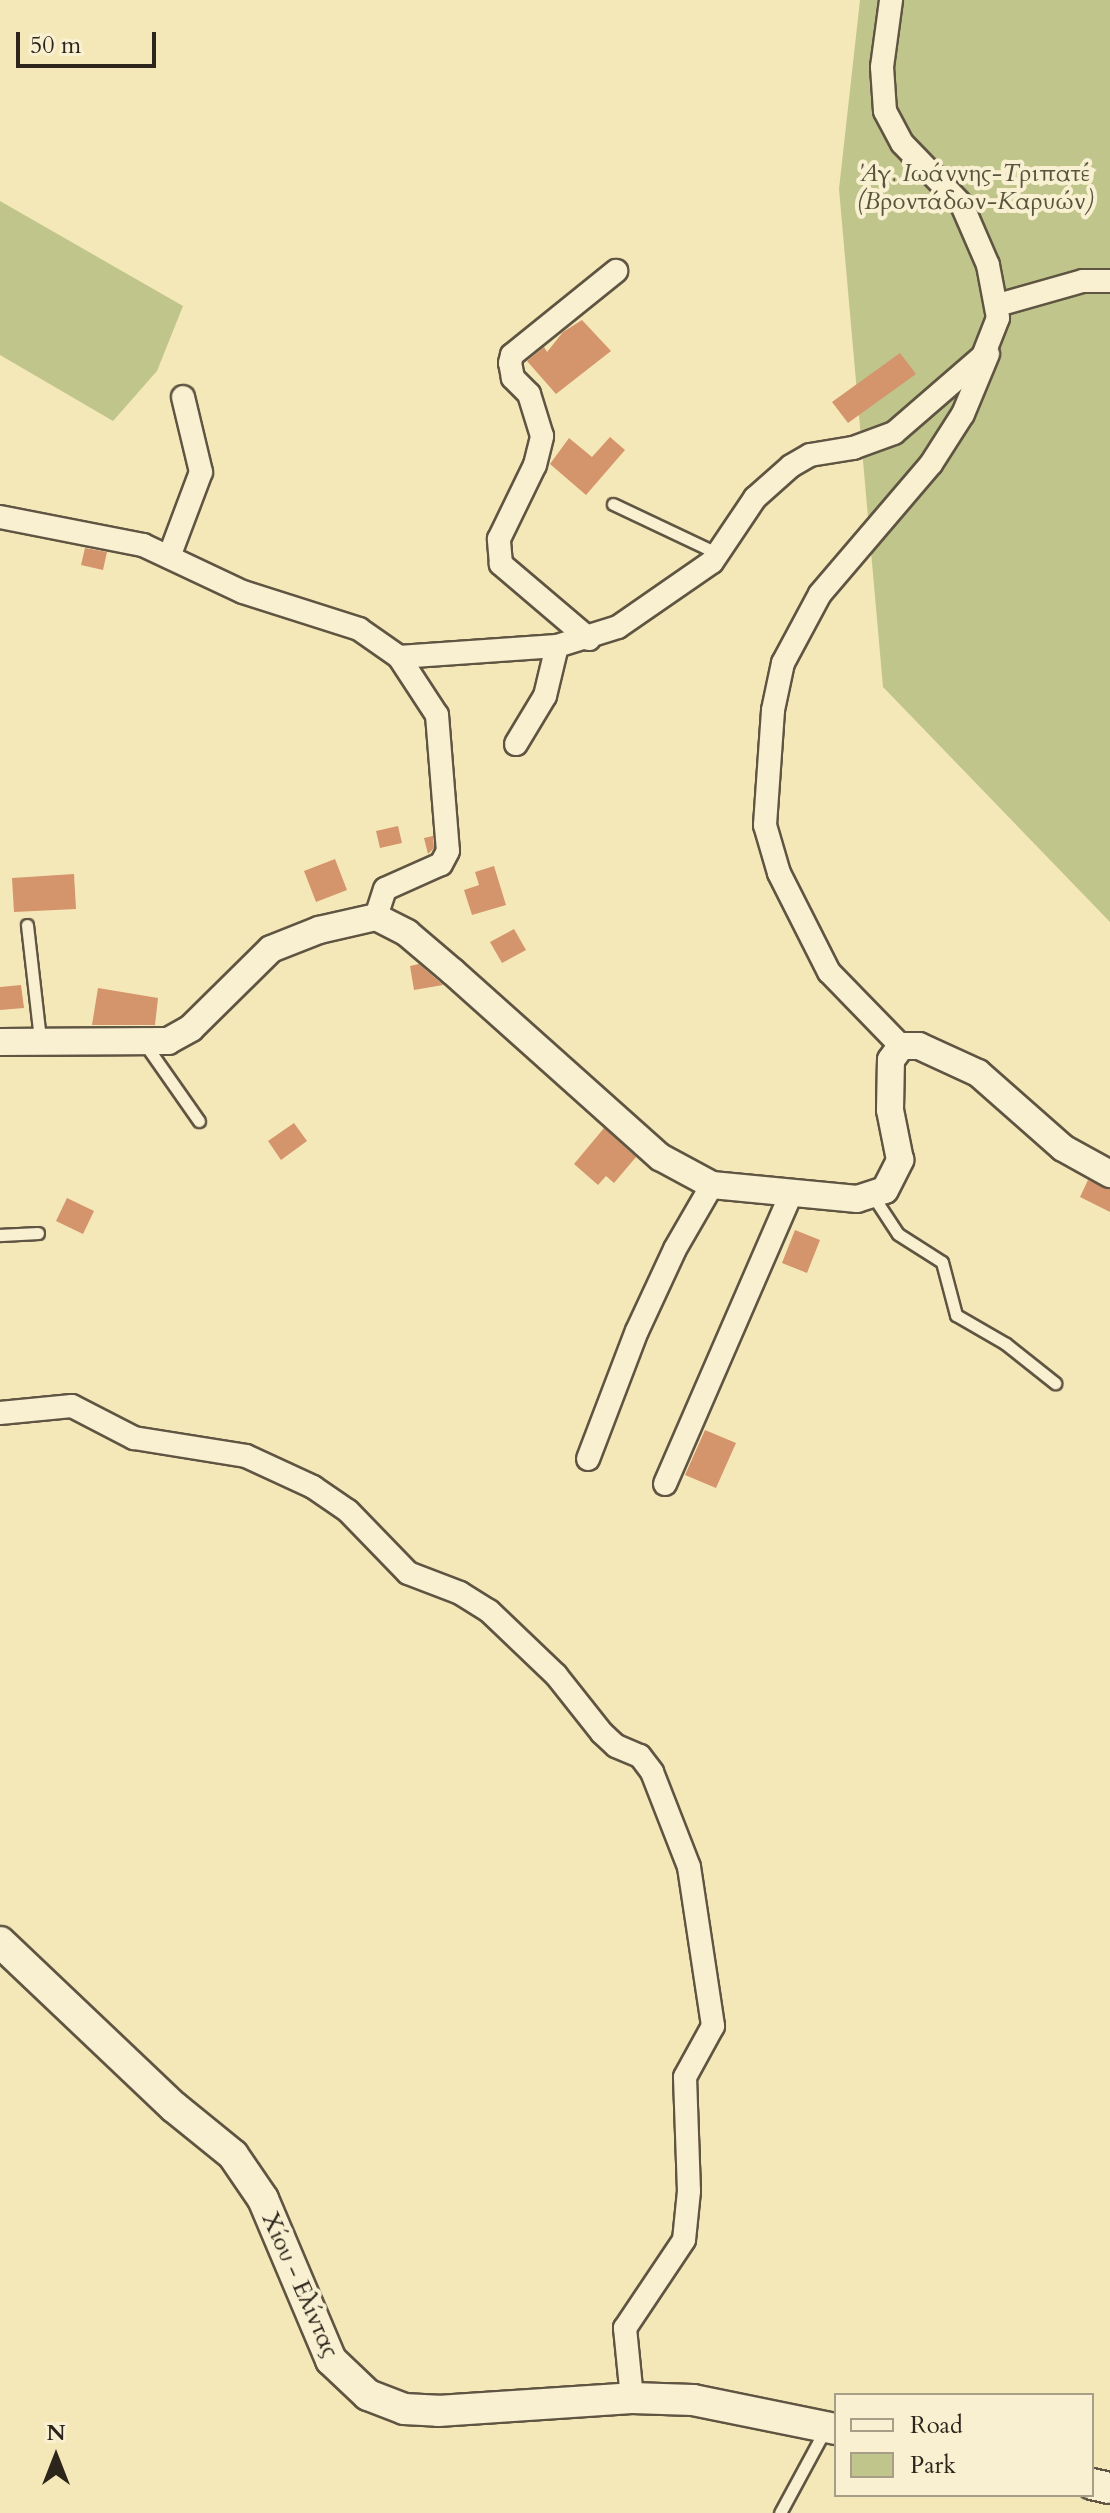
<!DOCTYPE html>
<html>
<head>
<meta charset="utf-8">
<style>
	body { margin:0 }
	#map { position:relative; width:1110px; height:2513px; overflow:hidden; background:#f5e8b8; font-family:Cardo,serif }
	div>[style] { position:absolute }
	.green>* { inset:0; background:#c0c58c }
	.building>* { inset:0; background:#d4946c }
	.roads { filter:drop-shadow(2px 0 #5f5542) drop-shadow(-2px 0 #5f5542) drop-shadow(0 2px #5f5542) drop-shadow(0 -2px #5f5542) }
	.service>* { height:11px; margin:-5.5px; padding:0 5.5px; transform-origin:5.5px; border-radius:5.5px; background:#f8f0d1 }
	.minor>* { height:22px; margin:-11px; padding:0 11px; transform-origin:11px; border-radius:11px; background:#f8f0d1 }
	.tertiary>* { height:26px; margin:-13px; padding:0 13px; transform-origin:13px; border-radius:13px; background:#f8f0d1 }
	.secondary>* { height:30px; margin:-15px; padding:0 15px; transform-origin:15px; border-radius:15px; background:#f8f0d1 }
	span { translate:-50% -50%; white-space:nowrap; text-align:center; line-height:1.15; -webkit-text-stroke:8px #f8f0d1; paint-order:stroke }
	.park-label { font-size:24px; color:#59543d; font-style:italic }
	.street-label { font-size:24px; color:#2d241b }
	.legend { position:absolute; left:834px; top:2393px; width:260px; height:104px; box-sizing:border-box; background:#f8f0d1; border:2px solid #a79e88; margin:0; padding:10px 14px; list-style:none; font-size:24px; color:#2d241b }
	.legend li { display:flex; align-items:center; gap:16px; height:40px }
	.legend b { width:40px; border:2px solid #a79e88 }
	.north { position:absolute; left:16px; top:2417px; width:80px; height:80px; -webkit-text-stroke:6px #f8f0d1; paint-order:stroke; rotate:0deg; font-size:22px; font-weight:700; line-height:32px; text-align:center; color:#2d241b }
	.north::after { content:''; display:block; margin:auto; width:28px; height:36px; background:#2d241b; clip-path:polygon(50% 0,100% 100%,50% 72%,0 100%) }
	.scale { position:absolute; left:16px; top:32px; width:140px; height:36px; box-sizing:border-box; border:4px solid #2d241b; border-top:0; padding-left:10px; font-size:24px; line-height:28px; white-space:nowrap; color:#2d241b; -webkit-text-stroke:6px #f8f0d1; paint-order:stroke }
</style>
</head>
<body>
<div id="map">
	<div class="green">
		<div style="clip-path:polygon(860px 0,1110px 0,1110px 922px,883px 687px,839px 189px)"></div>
		<div style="clip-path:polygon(0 201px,183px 306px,157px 371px,113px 421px,0 355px)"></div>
	</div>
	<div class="building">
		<div style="clip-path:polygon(582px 320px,611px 351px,556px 394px,527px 361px,544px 347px,547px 352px,563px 332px)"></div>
		<div style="clip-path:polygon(900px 353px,916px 374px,848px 423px,832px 402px)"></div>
		<div style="clip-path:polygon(610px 437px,625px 450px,586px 495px,550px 464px,569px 438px,592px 457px)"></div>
		<div style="clip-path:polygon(85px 548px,107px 552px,103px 570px,81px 565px)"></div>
		<div style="clip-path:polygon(398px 826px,402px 843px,380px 848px,376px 831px)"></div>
		<div style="clip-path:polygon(433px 836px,434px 848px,428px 854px,424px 838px)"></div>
		<div style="clip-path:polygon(335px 859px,347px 890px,316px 902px,304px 871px)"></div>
		<div style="clip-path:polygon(494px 866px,506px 905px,472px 915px,464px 890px,479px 885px,475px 872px)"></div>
		<div style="clip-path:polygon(74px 874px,76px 909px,14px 912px,12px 878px)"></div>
		<div style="clip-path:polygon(514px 929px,526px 950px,502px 963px,490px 942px)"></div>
		<div style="clip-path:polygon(419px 964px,442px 984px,443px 985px,414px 990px,410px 966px)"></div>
		<div style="clip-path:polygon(21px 985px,24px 1008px,0 1010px,0 987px)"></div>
		<div style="clip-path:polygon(98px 988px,158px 998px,155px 1025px,92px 1025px)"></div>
		<div style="clip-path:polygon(294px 1123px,307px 1141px,281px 1160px,268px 1141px)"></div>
		<div style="clip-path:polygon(604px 1128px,636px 1157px,614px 1183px,606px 1176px,598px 1185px,574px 1164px)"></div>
		<div style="clip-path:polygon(1088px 1180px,1110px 1190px,1110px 1212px,1080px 1197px)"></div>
		<div style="clip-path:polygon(67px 1198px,94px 1211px,83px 1234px,56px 1221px)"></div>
		<div style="clip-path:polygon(795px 1230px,820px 1240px,807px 1273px,782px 1263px)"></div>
		<div style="clip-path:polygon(705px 1430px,736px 1443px,716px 1488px,685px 1475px)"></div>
	</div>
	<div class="roads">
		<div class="service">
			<div style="left:613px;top:504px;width:117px;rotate:25.3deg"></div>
			<div style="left:27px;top:925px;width:115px;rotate:83.5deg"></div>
			<div style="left:145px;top:1044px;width:94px;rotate:55deg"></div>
			<div style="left:873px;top:1196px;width:45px;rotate:56.7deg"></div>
			<div style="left:898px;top:1234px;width:52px;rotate:32.5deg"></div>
			<div style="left:942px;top:1262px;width:55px;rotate:75.2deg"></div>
			<div style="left:956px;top:1315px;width:58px;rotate:30.1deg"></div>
			<div style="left:1006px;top:1344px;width:63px;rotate:38.5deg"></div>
			<div style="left:0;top:1235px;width:38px;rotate:-3deg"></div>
			<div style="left:780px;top:2513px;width:97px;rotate:-61.6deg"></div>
		</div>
		<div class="minor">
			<div style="left:998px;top:305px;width:88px;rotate:-15.8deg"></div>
			<div style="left:1083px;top:281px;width:27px"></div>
			<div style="left:0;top:517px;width:146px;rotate:11.1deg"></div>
			<div style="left:143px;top:545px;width:110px;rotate:25.2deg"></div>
			<div style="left:243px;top:592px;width:122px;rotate:17.7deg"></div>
			<div style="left:359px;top:629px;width:49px;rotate:35deg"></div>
			<div style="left:399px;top:657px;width:69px;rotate:56.8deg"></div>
			<div style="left:437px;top:715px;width:136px;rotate:85.4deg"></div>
			<div style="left:448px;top:851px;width:15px;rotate:118deg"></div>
			<div style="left:441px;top:864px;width:61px;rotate:155.9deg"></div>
			<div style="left:385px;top:889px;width:29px;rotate:108deg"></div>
			<div style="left:169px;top:557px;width:91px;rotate:-69.4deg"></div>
			<div style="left:201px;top:472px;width:77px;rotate:-103.5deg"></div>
			<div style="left:589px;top:639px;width:116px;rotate:-139.6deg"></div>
			<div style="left:501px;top:564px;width:25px;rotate:-95deg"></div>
			<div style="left:499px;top:539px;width:82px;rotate:-64.1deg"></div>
			<div style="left:535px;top:465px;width:30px;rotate:-76deg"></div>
			<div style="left:542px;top:436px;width:44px;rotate:-107.2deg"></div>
			<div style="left:529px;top:394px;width:23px;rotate:-135deg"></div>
			<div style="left:513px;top:378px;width:15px;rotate:-101deg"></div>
			<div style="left:510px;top:363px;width:8px;rotate:-76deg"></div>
			<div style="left:512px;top:355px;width:134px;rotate:-38.9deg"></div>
			<div style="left:399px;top:657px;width:158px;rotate:-4deg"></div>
			<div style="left:557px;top:646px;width:64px;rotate:-17.3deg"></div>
			<div style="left:618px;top:627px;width:114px;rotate:-34.7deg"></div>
			<div style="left:712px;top:562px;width:77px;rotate:-56.1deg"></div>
			<div style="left:755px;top:498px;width:48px;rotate:-41.6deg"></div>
			<div style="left:791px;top:466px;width:22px;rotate:-30deg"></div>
			<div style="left:810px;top:455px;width:44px;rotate:-9.2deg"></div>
			<div style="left:853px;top:448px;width:44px;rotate:-20.1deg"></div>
			<div style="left:894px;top:433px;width:118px;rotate:-40.9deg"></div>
			<div style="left:983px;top:356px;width:41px;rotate:-68.5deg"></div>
			<div style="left:998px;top:318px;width:54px;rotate:-100.7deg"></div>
			<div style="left:988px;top:265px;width:65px;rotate:-113.4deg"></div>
			<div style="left:962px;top:205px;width:86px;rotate:-134.1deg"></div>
			<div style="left:902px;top:143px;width:36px;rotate:-118deg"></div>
			<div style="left:885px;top:111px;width:44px;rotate:-93.9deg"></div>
			<div style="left:882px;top:67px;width:68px;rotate:-82.3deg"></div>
			<div style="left:516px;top:744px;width:56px;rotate:-58.9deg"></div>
			<div style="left:545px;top:696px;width:51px;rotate:-76.5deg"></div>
			<div style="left:901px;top:1046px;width:103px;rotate:-134.2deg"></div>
			<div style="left:829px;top:972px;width:111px;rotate:-116.8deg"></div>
			<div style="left:779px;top:873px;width:50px;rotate:-106.3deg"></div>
			<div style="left:765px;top:825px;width:115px;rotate:-86deg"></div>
			<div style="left:773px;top:710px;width:48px;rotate:-78deg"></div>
			<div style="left:783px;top:663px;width:78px;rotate:-61.8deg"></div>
			<div style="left:820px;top:594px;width:171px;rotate:-49.5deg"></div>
			<div style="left:931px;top:464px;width:59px;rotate:-57.4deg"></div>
			<div style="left:963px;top:414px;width:65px;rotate:-67.4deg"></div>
			<div style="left:0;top:1413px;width:72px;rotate:-5.6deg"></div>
			<div style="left:72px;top:1406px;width:70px;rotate:27.3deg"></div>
			<div style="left:134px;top:1438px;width:113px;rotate:9.1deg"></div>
			<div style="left:246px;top:1456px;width:74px;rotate:24.8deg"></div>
			<div style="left:313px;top:1487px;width:42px;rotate:34.4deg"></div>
			<div style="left:348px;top:1511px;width:86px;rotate:45.9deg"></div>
			<div style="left:408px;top:1573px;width:56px;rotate:21deg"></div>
			<div style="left:460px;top:1593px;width:34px;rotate:32deg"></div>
			<div style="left:489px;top:1611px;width:93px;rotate:43.7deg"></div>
			<div style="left:556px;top:1675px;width:74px;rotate:51.6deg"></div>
			<div style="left:602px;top:1733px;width:19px;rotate:43deg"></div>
			<div style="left:616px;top:1746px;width:26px;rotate:23deg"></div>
			<div style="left:640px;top:1756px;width:20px;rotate:53deg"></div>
			<div style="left:652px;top:1772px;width:102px;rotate:68.7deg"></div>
			<div style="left:689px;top:1867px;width:161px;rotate:81.4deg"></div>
			<div style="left:713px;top:2026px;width:58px;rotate:118.8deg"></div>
			<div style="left:685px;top:2077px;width:114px;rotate:88deg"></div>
			<div style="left:689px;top:2191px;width:49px;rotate:95.8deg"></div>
			<div style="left:684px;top:2240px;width:106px;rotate:123.8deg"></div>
			<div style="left:625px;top:2328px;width:70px;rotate:84.3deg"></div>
			<div style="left:588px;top:1459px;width:137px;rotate:-69.1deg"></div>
			<div style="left:637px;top:1331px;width:90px;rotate:-65.1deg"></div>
			<div style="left:675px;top:1249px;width:74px;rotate:-60deg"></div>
			<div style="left:665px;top:1484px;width:316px;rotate:-66.5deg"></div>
		</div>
		<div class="tertiary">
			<div style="left:0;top:1042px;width:168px;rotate:-0.3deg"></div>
			<div style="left:168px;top:1041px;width:26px;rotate:-29deg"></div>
			<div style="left:191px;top:1028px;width:112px;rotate:-44.6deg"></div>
			<div style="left:271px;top:949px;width:52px;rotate:-21.6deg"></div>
			<div style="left:319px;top:930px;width:58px;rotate:-12.8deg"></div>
			<div style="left:376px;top:917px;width:35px;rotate:27deg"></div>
			<div style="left:407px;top:933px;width:60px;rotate:40.3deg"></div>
			<div style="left:453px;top:972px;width:278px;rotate:41.8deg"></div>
			<div style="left:660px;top:1157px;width:59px;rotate:28.3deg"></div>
			<div style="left:712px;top:1185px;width:146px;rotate:5.5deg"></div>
			<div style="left:857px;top:1199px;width:29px;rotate:-18deg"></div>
			<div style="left:885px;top:1190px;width:34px;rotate:-63deg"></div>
			<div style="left:900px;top:1160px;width:51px;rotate:-101.3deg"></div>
			<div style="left:890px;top:1110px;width:50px;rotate:-88.9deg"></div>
			<div style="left:891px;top:1060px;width:17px;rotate:-54deg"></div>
			<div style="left:901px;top:1046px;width:18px"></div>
			<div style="left:919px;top:1046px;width:65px;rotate:24.6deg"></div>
			<div style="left:978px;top:1073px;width:113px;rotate:41.4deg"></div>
			<div style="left:1063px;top:1148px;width:54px;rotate:29deg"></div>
		</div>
		<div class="secondary">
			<div style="left:0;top:1942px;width:240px;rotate:43.5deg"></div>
			<div style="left:174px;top:2107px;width:76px;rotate:39.1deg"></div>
			<div style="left:233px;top:2155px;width:53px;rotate:55.7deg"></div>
			<div style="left:263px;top:2199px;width:175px;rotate:67.1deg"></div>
			<div style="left:331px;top:2360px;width:51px;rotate:43.4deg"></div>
			<div style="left:368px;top:2395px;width:39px;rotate:21deg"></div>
			<div style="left:404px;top:2409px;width:34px;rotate:3deg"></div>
			<div style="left:438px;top:2411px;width:194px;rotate:-3.8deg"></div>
			<div style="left:632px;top:2398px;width:61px;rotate:1.9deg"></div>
			<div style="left:693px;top:2400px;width:146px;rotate:11.5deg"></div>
			<div style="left:1092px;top:2484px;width:18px;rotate:13deg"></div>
		</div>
	</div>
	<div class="park-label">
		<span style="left:975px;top:188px">Άγ. Ιωάννης-Τριπατέ<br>(Βροντάδων-Καρυών)</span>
	</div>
	<div class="street-label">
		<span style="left:300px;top:2285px;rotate:66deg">Χίου - Ελίντας</span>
	</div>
	<ul class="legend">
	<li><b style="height:10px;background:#f8f0d1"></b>Road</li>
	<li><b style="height:22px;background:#c0c58c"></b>Park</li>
	</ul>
	<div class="north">N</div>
	<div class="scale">50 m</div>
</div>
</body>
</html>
